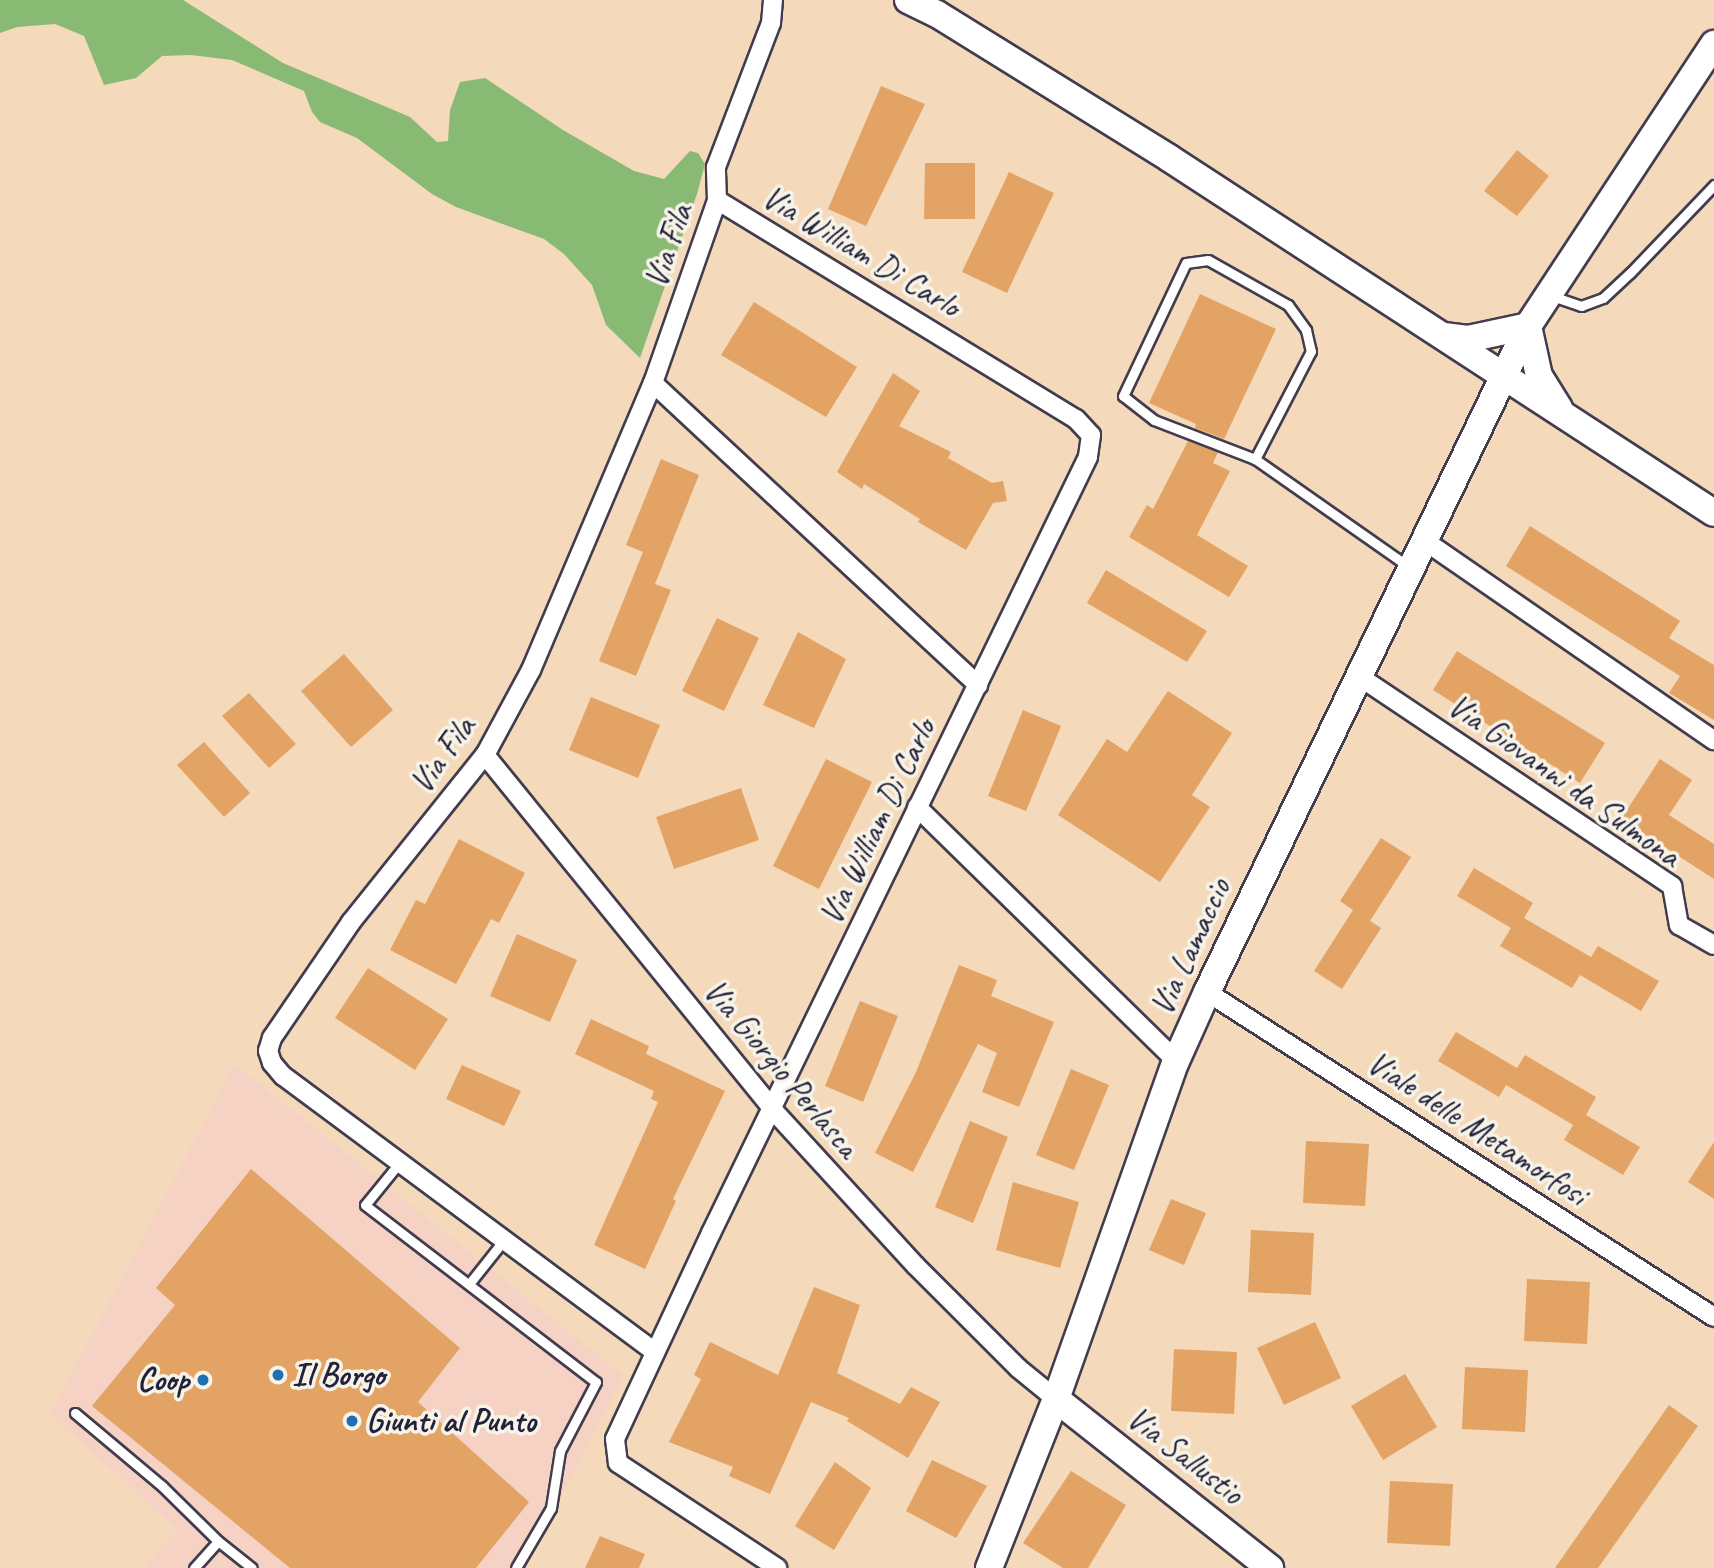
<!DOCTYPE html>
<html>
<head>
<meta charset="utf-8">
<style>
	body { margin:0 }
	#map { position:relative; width:1714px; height:1568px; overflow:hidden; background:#f4d9bb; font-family:Caveat,sans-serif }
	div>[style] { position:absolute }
	.built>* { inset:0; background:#f6d2c4 }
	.forest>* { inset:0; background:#89ba73 }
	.building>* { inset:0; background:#e3a365 }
	.roads { filter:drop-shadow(2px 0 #423d4e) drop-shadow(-2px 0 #423d4e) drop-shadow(0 2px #423d4e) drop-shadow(0 -2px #423d4e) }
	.lane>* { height:9px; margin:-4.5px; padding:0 4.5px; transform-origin:4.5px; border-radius:4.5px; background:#fff }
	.street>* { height:18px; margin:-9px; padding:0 9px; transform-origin:9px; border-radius:9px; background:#fff }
	.secondary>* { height:26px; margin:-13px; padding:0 13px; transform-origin:13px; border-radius:13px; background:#fff }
	.dots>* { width:19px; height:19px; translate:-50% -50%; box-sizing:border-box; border:4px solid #f7f3e8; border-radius:50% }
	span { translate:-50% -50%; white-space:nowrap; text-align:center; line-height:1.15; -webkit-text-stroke:7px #f7f3e8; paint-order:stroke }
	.street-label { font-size:33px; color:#22223b }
	.poi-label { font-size:33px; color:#22223b; font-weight:700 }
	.left { translate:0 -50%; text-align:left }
	.right { translate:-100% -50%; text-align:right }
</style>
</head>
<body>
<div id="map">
	<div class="built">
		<div style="clip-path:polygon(235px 1064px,624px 1376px,524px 1568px,143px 1568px,178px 1530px,50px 1414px)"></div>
	</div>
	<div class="forest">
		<div style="clip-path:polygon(0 0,183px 0,283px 63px,410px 117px,437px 142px,448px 141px,450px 110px,460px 82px,485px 78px,563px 130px,634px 171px,664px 179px,690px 151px,698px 153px,705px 164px,697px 194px,640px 358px,606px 325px,592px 285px,564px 254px,544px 239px,456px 207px,432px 194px,357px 138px,320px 122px,312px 112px,304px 91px,232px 60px,191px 55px,162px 56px,136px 78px,104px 85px,84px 36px,55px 24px,17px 27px,0 33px)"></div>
	</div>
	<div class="building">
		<div style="clip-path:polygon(881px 86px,925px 104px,866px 226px,828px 209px)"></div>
		<div style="clip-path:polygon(1517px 150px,1549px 176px,1517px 216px,1484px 191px)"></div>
		<div style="clip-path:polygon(925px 163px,975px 163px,975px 219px,924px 219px)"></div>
		<div style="clip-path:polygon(1009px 172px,1054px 193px,1007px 293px,962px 272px)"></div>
		<div style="clip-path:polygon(1200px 294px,1276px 329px,1224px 439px,1195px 428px,1196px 424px,1149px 403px)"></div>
		<div style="clip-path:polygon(754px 302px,857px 367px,826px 417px,721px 355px)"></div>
		<div style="clip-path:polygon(893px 373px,920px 391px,899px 426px,951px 452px,948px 458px,992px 483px,1003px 481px,1007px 501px,993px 503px,966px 550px,918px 522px,920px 519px,864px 484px,862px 489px,837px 472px)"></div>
		<div style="clip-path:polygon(1188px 441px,1218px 452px,1213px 463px,1230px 471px,1197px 535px,1248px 566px,1229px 597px,1129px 537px,1147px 505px,1153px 509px)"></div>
		<div style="clip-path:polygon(661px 459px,699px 475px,655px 584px,671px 590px,636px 676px,599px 661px,643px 552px,626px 545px)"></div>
		<div style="clip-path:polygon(1530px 526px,1680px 621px,1669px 638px,1714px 665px,1714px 720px,1669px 693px,1680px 676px,1506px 566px)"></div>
		<div style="clip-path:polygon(1106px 570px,1207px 631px,1187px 662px,1087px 603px)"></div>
		<div style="clip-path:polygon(717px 618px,759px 638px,724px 711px,682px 691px)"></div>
		<div style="clip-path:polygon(798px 632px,846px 659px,814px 728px,763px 705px)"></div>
		<div style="clip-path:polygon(1457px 651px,1605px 743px,1580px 783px,1433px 690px)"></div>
		<div style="clip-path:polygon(344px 654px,393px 710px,351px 747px,301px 691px)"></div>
		<div style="clip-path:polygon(1168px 691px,1232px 733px,1192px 795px,1210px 807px,1160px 882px,1058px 815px,1107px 739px,1127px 752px)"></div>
		<div style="clip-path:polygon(249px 693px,296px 744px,269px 768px,222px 716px)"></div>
		<div style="clip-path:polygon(591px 697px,660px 725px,638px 778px,569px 750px)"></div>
		<div style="clip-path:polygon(1023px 710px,1061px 726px,1026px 811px,988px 796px)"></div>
		<div style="clip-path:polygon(204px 742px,250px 793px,224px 817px,177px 765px)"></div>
		<div style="clip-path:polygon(826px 759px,872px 782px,819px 889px,773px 866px)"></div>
		<div style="clip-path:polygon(1660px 759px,1692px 780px,1669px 815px,1714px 844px,1714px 879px,1621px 819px)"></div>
		<div style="clip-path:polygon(741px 788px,759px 840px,674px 869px,656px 817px)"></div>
		<div style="clip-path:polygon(1381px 838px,1411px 857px,1370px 921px,1381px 928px,1342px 989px,1314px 971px,1353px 910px,1340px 901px)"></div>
		<div style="clip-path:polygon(459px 839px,525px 873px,499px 923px,491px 919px,456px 984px,390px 950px,416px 900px,425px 904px)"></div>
		<div style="clip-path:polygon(1474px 868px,1533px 903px,1524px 918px,1591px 957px,1598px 946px,1659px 981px,1641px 1011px,1580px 975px,1572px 988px,1500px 946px,1511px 928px,1457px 896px)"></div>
		<div style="clip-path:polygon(517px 934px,577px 960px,550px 1022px,490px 996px)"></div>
		<div style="clip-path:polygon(959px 965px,997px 980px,991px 996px,1054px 1022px,1019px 1107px,982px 1092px,997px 1053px,978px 1044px,913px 1172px,875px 1153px,916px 1072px)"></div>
		<div style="clip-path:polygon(368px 968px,448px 1019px,415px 1070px,335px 1018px)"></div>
		<div style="clip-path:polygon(860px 1001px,898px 1016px,863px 1102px,825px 1086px)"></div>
		<div style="clip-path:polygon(591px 1019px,649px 1046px,646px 1054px,725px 1091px,673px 1199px,676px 1201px,645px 1269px,594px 1245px,658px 1102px,651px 1099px,654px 1091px,575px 1054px)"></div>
		<div style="clip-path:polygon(1456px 1032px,1517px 1068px,1525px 1055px,1596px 1097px,1586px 1115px,1640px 1147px,1623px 1175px,1564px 1140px,1573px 1125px,1506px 1085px,1499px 1097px,1438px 1061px)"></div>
		<div style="clip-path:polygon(462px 1065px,521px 1091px,504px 1126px,446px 1099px)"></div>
		<div style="clip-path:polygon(1071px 1069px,1109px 1085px,1074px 1170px,1036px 1155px)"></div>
		<div style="clip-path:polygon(970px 1121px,1008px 1137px,973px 1223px,935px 1207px)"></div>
		<div style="clip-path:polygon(1306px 1141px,1369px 1144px,1365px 1206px,1303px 1203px)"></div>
		<div style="clip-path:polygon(1714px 1142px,1714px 1199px,1688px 1182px)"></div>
		<div style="clip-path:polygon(251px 1169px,460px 1348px,418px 1402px,529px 1502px,476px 1568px,290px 1568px,92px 1406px,175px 1305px,156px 1288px)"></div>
		<div style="clip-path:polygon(1013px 1182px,1079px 1202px,1060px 1268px,996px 1250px)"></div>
		<div style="clip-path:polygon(1171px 1199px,1206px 1213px,1184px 1265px,1149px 1250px)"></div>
		<div style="clip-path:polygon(1251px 1230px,1314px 1233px,1311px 1295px,1248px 1292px)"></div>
		<div style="clip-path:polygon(1527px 1279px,1590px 1282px,1587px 1344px,1524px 1341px)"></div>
		<div style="clip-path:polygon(814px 1287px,860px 1305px,837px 1373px,900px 1404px,911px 1387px,940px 1402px,908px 1458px,847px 1421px,849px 1418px,811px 1402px,770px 1494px,729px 1476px,733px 1467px,669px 1442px,701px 1379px,694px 1375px,710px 1342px,778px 1375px)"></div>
		<div style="clip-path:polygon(1315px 1322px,1341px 1378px,1284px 1405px,1257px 1348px)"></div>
		<div style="clip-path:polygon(1174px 1349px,1237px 1352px,1234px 1414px,1171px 1411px)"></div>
		<div style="clip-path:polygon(1465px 1367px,1528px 1370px,1525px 1432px,1462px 1429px)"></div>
		<div style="clip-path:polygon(1405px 1374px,1437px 1427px,1383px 1460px,1351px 1406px)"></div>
		<div style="clip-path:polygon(1669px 1405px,1698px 1426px,1598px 1568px,1555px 1568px)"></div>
		<div style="clip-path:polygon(932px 1460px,987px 1486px,956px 1538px,906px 1511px)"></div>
		<div style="clip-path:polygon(835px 1462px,871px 1488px,834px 1550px,795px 1526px)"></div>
		<div style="clip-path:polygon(1071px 1471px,1126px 1505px,1088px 1568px,1063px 1568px,1023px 1543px)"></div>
		<div style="clip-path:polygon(1390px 1481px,1453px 1484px,1450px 1546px,1387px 1543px)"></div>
		<div style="clip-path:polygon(600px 1536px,645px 1554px,639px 1568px,585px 1568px)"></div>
	</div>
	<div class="roads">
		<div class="lane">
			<div style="left:1552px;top:296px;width:31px;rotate:19deg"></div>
			<div style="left:1581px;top:306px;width:23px;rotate:-20deg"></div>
			<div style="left:1603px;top:298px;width:37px;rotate:-43deg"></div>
			<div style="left:1630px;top:273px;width:122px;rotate:-46.3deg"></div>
			<div style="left:1255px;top:459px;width:108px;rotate:-158.9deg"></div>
			<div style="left:1154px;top:420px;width:39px;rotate:-142deg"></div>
			<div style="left:1123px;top:396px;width:147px;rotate:-64.7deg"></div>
			<div style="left:1186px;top:263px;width:22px;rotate:-8deg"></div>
			<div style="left:1208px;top:260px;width:92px;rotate:29.4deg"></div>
			<div style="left:1288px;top:305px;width:31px;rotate:54deg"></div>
			<div style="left:1306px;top:330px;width:22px;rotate:77deg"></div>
			<div style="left:1311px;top:351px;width:122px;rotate:117.4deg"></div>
			<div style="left:1255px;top:459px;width:187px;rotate:35deg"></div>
			<div style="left:400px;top:1162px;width:55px;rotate:129.1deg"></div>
			<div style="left:365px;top:1205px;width:291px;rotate:37.5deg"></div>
			<div style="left:596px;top:1382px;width:78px;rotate:117.6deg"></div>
			<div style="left:560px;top:1451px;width:58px;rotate:99deg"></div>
			<div style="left:551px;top:1508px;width:69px;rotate:120.3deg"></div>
			<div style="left:469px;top:1284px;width:56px;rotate:-51.5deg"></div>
			<div style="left:75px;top:1413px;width:114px;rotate:40deg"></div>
			<div style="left:162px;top:1486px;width:78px;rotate:44.5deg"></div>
			<div style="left:194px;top:1568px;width:36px;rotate:-48deg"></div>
			<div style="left:218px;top:1541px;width:43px;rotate:38.5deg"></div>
		</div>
		<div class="street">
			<div style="left:717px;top:200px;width:421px;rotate:31.4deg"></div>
			<div style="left:1076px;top:419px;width:22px;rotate:47deg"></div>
			<div style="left:1091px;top:435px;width:22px;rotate:98deg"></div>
			<div style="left:1088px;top:457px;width:863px;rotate:115.91deg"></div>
			<div style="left:711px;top:1233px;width:227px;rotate:115deg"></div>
			<div style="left:615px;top:1439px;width:24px;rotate:83deg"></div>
			<div style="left:618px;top:1463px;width:191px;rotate:33.4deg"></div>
			<div style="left:653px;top:383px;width:444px;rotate:42.9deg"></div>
			<div style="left:1425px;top:541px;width:351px;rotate:34.6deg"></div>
			<div style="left:1360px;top:677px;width:376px;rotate:33.8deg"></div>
			<div style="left:1672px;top:886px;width:40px;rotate:80deg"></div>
			<div style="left:1679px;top:925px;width:40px;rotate:29.7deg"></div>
			<div style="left:485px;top:755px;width:457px;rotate:50.9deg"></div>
			<div style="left:773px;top:1110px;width:210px;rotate:47.5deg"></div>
			<div style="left:915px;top:1265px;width:146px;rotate:45deg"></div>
			<div style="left:1018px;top:1368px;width:49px;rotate:39.2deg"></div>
			<div style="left:917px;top:807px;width:363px;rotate:44.4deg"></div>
			<div style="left:1207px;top:992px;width:602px;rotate:32.66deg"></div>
			<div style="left:655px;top:1352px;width:463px;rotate:-143.4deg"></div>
			<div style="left:283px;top:1076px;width:17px;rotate:-130deg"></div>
			<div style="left:272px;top:1063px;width:13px;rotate:-108deg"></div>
			<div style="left:268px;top:1051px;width:14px;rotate:-73deg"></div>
			<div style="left:272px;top:1038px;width:140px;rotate:-55.7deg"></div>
			<div style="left:351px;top:922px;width:214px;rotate:-51.3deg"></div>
			<div style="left:485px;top:755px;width:97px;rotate:-61.6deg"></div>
			<div style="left:531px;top:670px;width:312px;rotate:-67deg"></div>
			<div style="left:653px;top:383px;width:194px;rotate:-70.7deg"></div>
			<div style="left:717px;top:200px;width:33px;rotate:-92deg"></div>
			<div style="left:716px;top:167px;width:154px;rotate:-69.1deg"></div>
			<div style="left:771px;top:23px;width:23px;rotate:-85deg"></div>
		</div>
		<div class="secondary">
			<div style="left:908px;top:0;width:32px;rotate:26deg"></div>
			<div style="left:937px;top:14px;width:273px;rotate:31.8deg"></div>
			<div style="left:1169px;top:158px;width:650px;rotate:33.08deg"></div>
			<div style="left:1528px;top:326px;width:51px;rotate:77.6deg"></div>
			<div style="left:1539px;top:376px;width:38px;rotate:58deg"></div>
			<div style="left:1444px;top:336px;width:24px;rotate:7deg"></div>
			<div style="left:1468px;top:339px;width:61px;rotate:-12.2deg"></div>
			<div style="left:1056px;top:1399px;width:273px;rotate:38.3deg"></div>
			<div style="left:989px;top:1568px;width:182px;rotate:-68.4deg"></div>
			<div style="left:1056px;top:1399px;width:359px;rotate:-70.5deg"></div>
			<div style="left:1176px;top:1061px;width:76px;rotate:-65.8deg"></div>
			<div style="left:1207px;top:992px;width:739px;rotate:-64.27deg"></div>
			<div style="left:1528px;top:326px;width:338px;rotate:-56.6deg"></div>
		</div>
	</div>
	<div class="dots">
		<div style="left:278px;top:1375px;background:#1f6fb2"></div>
		<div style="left:203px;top:1380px;background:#1f6fb2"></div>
		<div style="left:352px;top:1421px;background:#1f6fb2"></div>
	</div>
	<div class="street-label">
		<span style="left:669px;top:246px;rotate:-71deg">Via Fila</span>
		<span style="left:861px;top:252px;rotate:31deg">Via William Di Carlo</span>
		<span style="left:443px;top:755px;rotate:-54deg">Via Fila</span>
		<span style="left:1564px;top:781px;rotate:35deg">Via Giovanni da Sulmona</span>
		<span style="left:878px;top:822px;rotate:-64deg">Via William Di Carlo</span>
		<span style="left:1191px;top:947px;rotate:-65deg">Via Lamaccio</span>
		<span style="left:781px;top:1069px;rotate:50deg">Via Giorgio Perlasca</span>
		<span style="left:1477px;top:1129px;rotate:33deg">Viale delle Metamorfosi</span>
		<span style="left:1185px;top:1456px;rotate:38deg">Via Sallustio</span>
	</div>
	<div class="poi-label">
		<span class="left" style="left:292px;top:1375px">Il Borgo</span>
		<span class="right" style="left:189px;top:1380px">Coop</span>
		<span class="left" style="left:366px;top:1421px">Giunti al Punto</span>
	</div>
</div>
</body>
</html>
